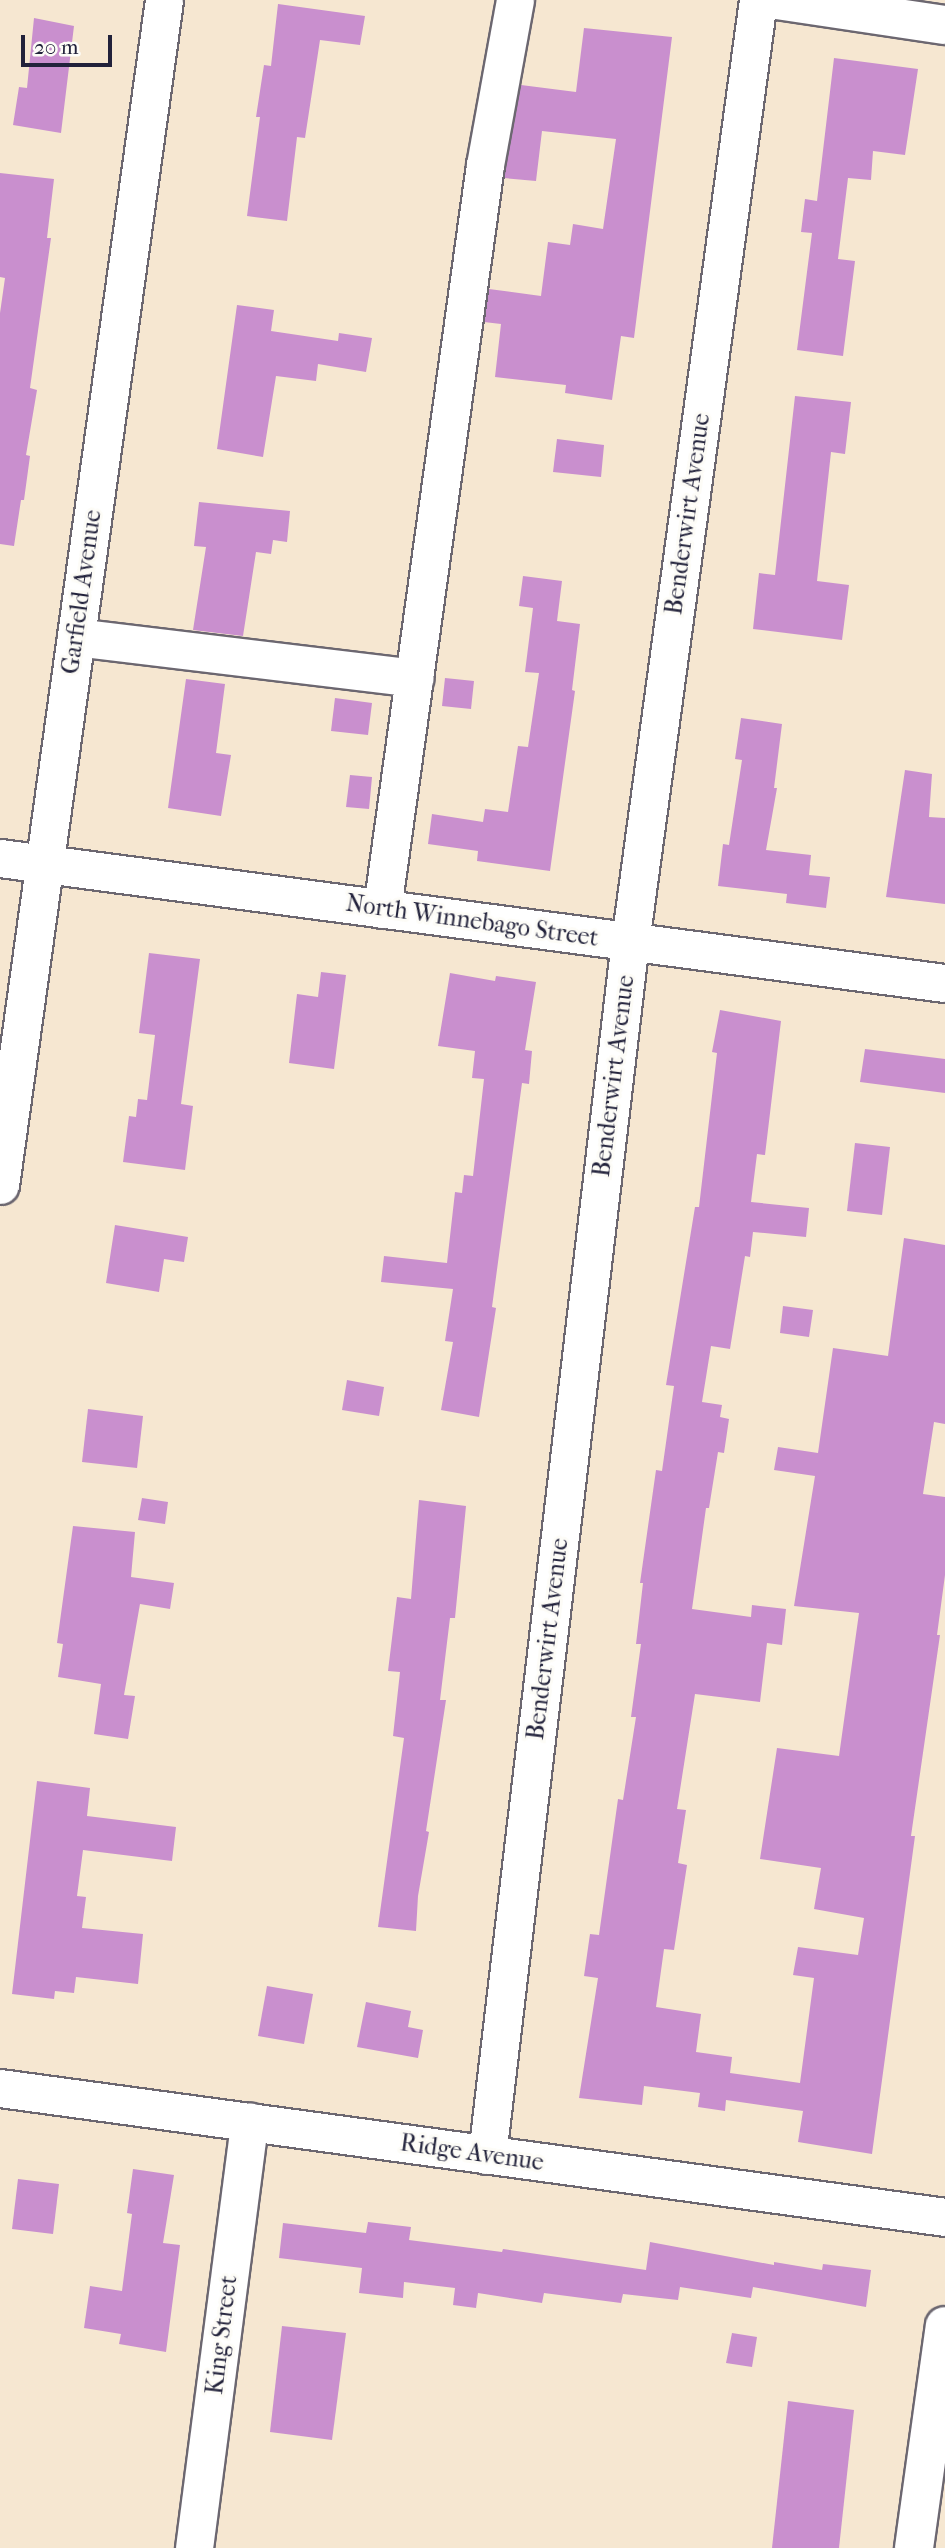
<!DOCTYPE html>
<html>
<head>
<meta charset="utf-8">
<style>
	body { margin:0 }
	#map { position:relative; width:945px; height:2548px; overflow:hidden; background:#f6e7d1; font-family:"IM FELL French Canon",serif }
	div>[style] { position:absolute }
	.building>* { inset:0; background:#c98fce }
	.roads { filter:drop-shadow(2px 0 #6c6770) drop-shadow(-2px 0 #6c6770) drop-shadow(0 2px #6c6770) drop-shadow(0 -2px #6c6770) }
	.minor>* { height:37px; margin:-18.5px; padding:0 18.5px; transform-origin:18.5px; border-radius:18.5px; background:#fff }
	.major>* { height:38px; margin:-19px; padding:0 19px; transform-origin:19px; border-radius:19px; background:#fff }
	span { translate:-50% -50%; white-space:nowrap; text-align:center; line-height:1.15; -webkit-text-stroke:6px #fdfcf7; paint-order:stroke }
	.street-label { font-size:24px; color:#22223b }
	.scale { position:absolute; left:21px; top:35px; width:91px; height:32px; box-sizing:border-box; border:4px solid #22223b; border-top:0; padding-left:9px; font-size:21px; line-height:24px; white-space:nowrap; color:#22223b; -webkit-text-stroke:5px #fdfcf7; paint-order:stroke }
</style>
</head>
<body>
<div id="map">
	<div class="building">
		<div style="clip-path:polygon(278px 4px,365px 16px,360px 45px,320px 40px,305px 138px,297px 137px,287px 221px,247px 216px,260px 117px,256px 117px,264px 65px,271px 66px)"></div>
		<div style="clip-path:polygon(34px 18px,74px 26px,61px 133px,13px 125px,19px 87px,27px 88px)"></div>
		<div style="clip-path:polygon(584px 28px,672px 37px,634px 338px,621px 336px,612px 400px,565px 393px,566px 385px,495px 377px,501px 324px,484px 322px,489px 289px,541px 296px,548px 242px,570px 245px,573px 224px,603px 229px,616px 139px,542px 131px,536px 181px,504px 178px,521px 85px,576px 92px)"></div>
		<div style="clip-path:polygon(834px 58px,918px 69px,905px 155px,873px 151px,871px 180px,848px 178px,838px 259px,855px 261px,843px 356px,797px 350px,812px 233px,801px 232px,805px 199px,817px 201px)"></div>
		<div style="clip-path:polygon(0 173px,54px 179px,47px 238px,51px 238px,30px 388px,37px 390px,26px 455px,30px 456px,24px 500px,21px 500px,14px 546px,0 544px,0 313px,5px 278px,0 277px)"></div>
		<div style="clip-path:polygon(237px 305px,274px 310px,271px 331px,338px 341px,339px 333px,372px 338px,366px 372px,318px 364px,316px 381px,276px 376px,263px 457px,217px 449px)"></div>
		<div style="clip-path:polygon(795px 396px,851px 402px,845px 454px,831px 452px,817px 581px,849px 585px,842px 640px,753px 629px,759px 573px,775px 575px)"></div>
		<div style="clip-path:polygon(557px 439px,604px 445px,601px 477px,553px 472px)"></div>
		<div style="clip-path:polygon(199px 502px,290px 511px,287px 542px,273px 540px,271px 554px,256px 552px,243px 636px,193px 630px,206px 547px,194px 546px)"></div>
		<div style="clip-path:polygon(523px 576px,562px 581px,557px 621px,580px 624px,572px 690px,575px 691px,550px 871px,477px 861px,478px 851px,428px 844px,432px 814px,483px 822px,485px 809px,508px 812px,518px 746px,528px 747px,539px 673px,525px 672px,533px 608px,519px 606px)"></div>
		<div style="clip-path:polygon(445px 678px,474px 681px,471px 709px,442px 706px)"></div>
		<div style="clip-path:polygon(186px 679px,225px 684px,216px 753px,231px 755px,221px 816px,168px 808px)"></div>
		<div style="clip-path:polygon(335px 698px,372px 703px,368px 735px,331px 731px)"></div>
		<div style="clip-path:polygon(741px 718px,782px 724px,774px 788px,777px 788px,766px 850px,811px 855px,809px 875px,830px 877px,826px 908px,786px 903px,787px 894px,718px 886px,723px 844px,729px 845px,742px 760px,735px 759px)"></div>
		<div style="clip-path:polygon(905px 770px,932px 774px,929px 817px,945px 818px,945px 904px,886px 897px)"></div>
		<div style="clip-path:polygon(350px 775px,372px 777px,369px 809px,346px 807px)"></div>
		<div style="clip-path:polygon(149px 953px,200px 959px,181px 1104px,193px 1106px,185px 1170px,123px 1162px,129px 1116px,136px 1117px,138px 1099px,147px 1100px,155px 1035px,139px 1033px)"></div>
		<div style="clip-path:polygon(321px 972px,346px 975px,334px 1069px,289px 1063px,297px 994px,318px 997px)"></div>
		<div style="clip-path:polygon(450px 973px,495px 981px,496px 976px,536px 982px,525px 1050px,532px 1051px,529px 1084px,522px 1083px,492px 1307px,496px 1308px,479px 1417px,441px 1410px,453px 1342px,445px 1341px,453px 1289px,381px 1282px,384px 1256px,447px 1263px,455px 1192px,462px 1193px,464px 1175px,473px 1176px,484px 1079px,472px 1078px,475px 1051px,438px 1046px)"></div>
		<div style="clip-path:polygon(720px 1010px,781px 1021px,765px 1155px,757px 1154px,751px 1202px,809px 1208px,806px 1237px,753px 1232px,750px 1257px,745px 1256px,730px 1349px,711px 1346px,702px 1402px,722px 1405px,720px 1417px,729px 1419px,724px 1453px,718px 1452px,709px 1508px,706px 1508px,692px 1609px,751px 1617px,752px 1605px,786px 1609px,782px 1645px,767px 1643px,760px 1702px,695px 1694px,677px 1809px,686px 1810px,678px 1863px,687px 1865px,674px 1950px,664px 1949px,656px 2007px,701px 2014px,696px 2052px,732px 2057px,730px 2073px,800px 2083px,814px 1978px,793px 1975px,798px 1947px,858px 1955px,864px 1918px,814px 1909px,821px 1868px,760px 1859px,777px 1748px,839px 1756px,859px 1613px,794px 1606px,815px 1476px,774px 1470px,778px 1447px,818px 1453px,833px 1348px,888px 1356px,904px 1238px,945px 1245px,945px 1424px,934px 1422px,923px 1494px,945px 1497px,945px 1575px,937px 1635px,940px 1635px,911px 1836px,915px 1836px,872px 2154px,798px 2142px,803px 2111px,726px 2100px,725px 2111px,698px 2107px,700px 2093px,644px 2086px,642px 2105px,579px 2098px,598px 1978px,584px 1976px,590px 1934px,599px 1935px,618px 1799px,623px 1800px,636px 1717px,631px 1717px,641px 1644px,636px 1644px,643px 1583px,640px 1583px,656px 1470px,662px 1471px,674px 1386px,666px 1385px,695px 1207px,699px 1207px,717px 1053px,712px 1052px)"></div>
		<div style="clip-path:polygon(865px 1049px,945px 1059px,945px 1093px,860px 1082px)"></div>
		<div style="clip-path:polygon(855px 1143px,890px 1147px,882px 1215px,847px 1211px)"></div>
		<div style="clip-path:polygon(115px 1225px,188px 1237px,184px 1262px,164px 1259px,159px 1292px,106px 1283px)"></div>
		<div style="clip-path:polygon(783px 1306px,813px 1310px,809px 1337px,780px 1333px)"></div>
		<div style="clip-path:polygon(347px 1380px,384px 1387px,379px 1416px,342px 1410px)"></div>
		<div style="clip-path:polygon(88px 1409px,143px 1416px,137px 1468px,82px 1462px)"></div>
		<div style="clip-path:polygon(142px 1498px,168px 1502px,165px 1524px,138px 1520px)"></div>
		<div style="clip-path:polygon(419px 1500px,466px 1506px,455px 1618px,450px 1618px,440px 1700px,446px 1700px,426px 1831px,429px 1832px,418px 1896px,416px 1931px,378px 1927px,404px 1738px,393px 1736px,400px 1672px,388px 1671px,397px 1597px,411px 1599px)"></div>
		<div style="clip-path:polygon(73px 1526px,135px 1532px,131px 1577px,174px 1583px,170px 1609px,140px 1604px,124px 1695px,135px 1696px,128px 1739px,94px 1734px,101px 1684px,58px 1677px,63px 1644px,57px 1643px)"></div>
		<div style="clip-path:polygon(37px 1781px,90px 1788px,87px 1816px,176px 1827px,172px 1861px,83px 1850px,77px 1896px,86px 1897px,82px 1928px,143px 1934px,138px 1984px,76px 1977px,74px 1993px,55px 1991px,54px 1999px,12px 1994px)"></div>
		<div style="clip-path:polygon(267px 1986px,313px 1994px,304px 2044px,258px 2036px)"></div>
		<div style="clip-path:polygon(366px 2002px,411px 2011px,408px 2027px,423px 2030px,418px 2058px,357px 2047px)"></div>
		<div style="clip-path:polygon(133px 2169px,174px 2175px,163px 2243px,180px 2245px,166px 2352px,119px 2344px,121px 2334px,84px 2328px,90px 2286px,122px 2291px,132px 2214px,127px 2213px)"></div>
		<div style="clip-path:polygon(18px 2179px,59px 2184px,53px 2234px,12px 2229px)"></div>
		<div style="clip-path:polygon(368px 2222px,411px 2227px,409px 2240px,502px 2252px,503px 2249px,646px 2270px,650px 2242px,774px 2265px,774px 2262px,822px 2270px,823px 2264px,871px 2270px,866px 2307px,753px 2287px,751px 2298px,680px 2287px,678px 2300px,623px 2294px,621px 2303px,544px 2293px,542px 2303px,478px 2293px,476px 2308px,453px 2305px,455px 2288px,404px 2282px,403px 2298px,359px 2293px,362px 2268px,279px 2258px,283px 2223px,366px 2233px)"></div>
		<div style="clip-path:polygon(282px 2326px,346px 2333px,332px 2440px,270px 2432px)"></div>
		<div style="clip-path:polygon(732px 2333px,757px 2337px,752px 2367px,726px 2363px)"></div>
		<div style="clip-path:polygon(788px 2401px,854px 2410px,839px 2548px,772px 2548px)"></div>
	</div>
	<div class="roads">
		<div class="minor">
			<div style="left:76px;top:637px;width:341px;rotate:6.9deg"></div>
			<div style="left:0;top:858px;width:953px;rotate:7.54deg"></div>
			<div style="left:382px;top:909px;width:751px;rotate:-82.12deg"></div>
			<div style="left:485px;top:165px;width:168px;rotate:-79.7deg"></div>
			<div style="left:0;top:1185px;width:1196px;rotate:-82.12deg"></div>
			<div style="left:0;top:2088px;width:954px;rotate:7.77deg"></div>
			<div style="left:487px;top:2155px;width:1221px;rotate:-83.28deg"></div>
			<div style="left:630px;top:942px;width:951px;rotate:-82.26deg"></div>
			<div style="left:194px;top:2548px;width:430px;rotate:-82.6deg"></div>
		</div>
		<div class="major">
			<div style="left:777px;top:0;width:170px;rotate:8.5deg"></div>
			<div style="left:914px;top:2548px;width:224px;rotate:-82.1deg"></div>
		</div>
	</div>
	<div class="street-label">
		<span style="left:688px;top:514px;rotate:-82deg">Benderwirt Avenue</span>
		<span style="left:82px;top:592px;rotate:-82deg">Garfield Avenue</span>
		<span style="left:472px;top:921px;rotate:8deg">North Winnebago Street</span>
		<span style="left:614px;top:1076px;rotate:-83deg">Benderwirt Avenue</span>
		<span style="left:548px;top:1639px;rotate:-83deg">Benderwirt Avenue</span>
		<span style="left:472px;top:2153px;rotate:8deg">Ridge Avenue</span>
		<span style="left:222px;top:2335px;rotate:-83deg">King Street</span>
	</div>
	<div class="scale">20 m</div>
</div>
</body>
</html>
